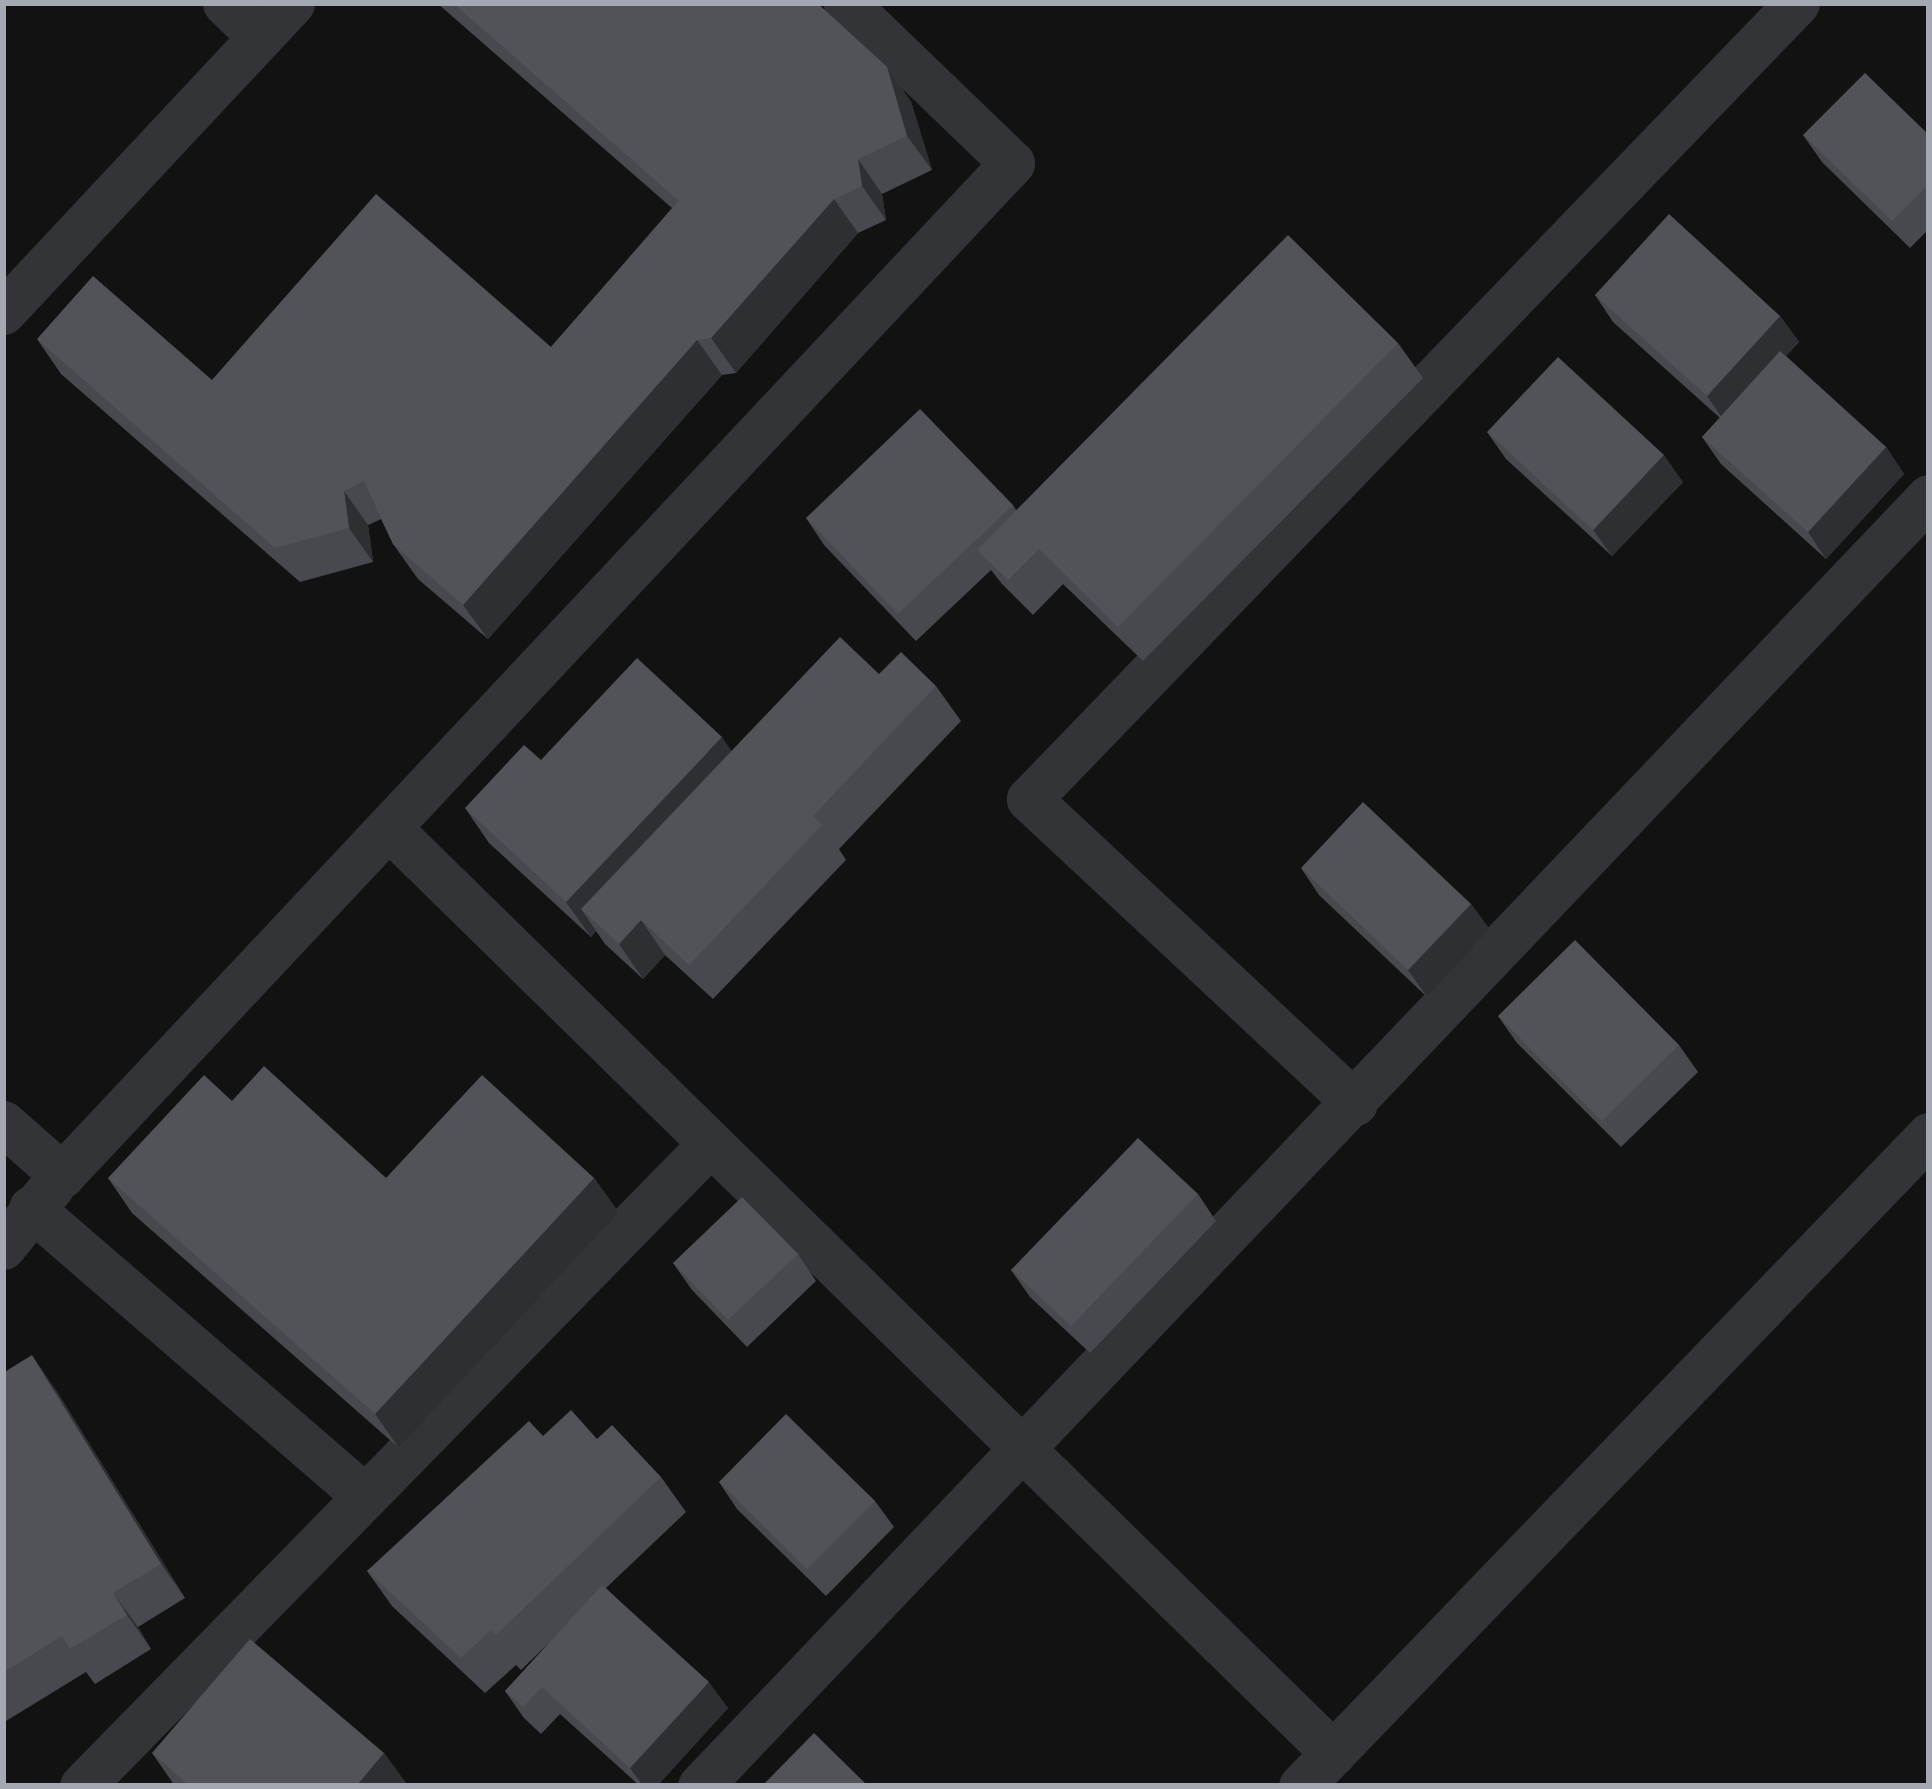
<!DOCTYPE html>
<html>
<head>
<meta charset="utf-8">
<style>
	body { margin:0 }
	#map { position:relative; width:1932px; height:1789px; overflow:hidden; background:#121213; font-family:"DejaVu Sans",sans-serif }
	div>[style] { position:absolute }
	.minor>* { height:45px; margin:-22.5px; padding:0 22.5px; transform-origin:22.5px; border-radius:22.5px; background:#333438 }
	.wall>* { inset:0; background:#48494e }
	.shaded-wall>* { inset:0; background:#2e2f32 }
	.building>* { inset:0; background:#525359 }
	span { translate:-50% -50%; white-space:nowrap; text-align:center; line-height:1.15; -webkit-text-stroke:12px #0d0d0e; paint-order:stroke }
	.frame { position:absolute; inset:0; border:6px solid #a4a8b3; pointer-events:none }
</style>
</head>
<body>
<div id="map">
	<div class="minor">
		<div style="left:225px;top:3px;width:49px;rotate:44.2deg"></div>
		<div style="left:3px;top:312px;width:423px;rotate:-46.9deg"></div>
		<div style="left:389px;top:828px;width:1322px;rotate:44.42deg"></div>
		<div style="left:1355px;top:1103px;width:446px;rotate:-137deg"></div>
		<div style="left:1029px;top:799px;width:1106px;rotate:-46.03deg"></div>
		<div style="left:3px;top:1123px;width:79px;rotate:41.4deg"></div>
		<div style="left:62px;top:1175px;width:1388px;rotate:-46.81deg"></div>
		<div style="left:1012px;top:163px;width:231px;rotate:-136.1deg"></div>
		<div style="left:31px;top:1208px;width:441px;rotate:40.8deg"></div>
		<div style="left:3px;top:1247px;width:78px;rotate:-51.2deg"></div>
		<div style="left:82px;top:1786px;width:899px;rotate:-45.63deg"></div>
		<div style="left:700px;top:1786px;width:1781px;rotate:-46.37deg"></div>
		<div style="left:1301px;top:1786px;width:905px;rotate:-46.03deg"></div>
	</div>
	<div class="wall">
		<div style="clip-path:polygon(437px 3px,817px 3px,887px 67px,911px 102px,932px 170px,882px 194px,886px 220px,858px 233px,736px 373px,722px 375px,488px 639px,418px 579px,393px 544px,381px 519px,368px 525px,373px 562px,300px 582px,61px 374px,37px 339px,212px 380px,551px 347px,672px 208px)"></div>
		<div style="clip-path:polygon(1803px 135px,1929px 135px,1929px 229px,1910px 248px,1822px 162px)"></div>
		<div style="clip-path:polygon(1595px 295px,1780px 316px,1799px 342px,1786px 356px,1886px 447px,1904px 474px,1826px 559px,1721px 464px,1702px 437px,1720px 418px,1613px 322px)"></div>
		<div style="clip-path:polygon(1398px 343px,1423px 378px,1143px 661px,1063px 584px,1033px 615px,1002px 584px,991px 570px,916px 641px,824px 545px,806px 518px,1013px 505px,1016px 510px)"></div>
		<div style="clip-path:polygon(1487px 432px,1683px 482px,1612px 556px,1506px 459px)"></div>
		<div style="clip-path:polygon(879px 674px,936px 686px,961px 721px,839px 849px,846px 860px,713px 999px,665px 955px,643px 979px,605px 944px,596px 931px,591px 937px,489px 843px,465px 808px,541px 760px,732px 751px)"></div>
		<div style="clip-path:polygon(1301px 868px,1471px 904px,1490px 930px,1427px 997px,1319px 895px)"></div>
		<div style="clip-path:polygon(1498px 1016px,1679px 1045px,1698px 1072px,1621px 1147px,1517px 1043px)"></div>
		<div style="clip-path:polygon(232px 1101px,386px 1178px,594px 1178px,619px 1213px,399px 1448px,132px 1213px,108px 1178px)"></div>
		<div style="clip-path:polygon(1198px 1194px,1216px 1221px,1090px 1353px,1030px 1297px,1011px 1270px)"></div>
		<div style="clip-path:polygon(798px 1254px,816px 1281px,747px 1347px,692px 1290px,673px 1263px)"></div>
		<div style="clip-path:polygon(3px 1373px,56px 1390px,185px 1598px,138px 1627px,151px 1649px,95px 1684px,86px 1672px,6px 1721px,3px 1717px)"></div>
		<div style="clip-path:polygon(543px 1436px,597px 1439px,661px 1477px,686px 1512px,606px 1588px,728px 1708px,657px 1786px,640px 1786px,560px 1714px,541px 1734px,524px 1718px,505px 1691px,551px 1641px,521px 1670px,516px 1665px,485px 1693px,392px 1606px,367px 1571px)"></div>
		<div style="clip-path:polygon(719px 1482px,875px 1501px,894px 1527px,826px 1596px,737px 1509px)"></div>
		<div style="clip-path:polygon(152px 1753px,384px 1753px,408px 1786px,175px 1786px)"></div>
	</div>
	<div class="shaded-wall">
		<div style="clip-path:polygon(887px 67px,911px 102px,932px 170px,907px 136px)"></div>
		<div style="clip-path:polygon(858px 159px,882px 194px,886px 220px,862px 186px)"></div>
		<div style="clip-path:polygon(834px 199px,858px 233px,736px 373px,711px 338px)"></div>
		<div style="clip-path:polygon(1780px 316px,1799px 342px,1725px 422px,1707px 396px)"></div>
		<div style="clip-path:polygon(697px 340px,722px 375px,488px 639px,463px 605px)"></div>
		<div style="clip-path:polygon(1886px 447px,1904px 474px,1826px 559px,1808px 532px)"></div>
		<div style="clip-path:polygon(1664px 455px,1683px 482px,1612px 556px,1593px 530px)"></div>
		<div style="clip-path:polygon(344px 491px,368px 525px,373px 562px,349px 528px)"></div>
		<div style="clip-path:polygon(722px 737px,746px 772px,581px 909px,596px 931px,591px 937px,566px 902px)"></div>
		<div style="clip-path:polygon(1471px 904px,1490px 930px,1427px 997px,1408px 970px)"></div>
		<div style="clip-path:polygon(641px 920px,665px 955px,643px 979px,619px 944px)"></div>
		<div style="clip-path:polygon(594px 1178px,619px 1213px,399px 1448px,375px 1414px)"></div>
		<div style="clip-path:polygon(32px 1355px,56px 1390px,185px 1598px,161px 1564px)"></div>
		<div style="clip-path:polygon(113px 1593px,138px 1627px,151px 1649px,127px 1615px)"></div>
		<div style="clip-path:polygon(709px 1682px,728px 1708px,657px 1786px,643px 1786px,630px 1768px)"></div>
		<div style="clip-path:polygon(384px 1753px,408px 1786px,356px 1786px)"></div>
	</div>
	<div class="building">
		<div style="clip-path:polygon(453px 3px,817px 3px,887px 67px,907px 136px,858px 159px,862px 186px,834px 199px,711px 338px,697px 340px,463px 605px,393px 544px,364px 481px,344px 491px,349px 528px,275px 548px,37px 339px,93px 276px,212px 380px,376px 194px,551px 347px,679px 201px)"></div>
		<div style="clip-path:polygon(1865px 73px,1929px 135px,1929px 184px,1892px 221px,1803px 135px)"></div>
		<div style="clip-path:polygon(1669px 214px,1780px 316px,1707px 396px,1595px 295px)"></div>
		<div style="clip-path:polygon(1288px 235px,1398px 343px,1118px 627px,1039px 549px,1008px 580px,977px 550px)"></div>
		<div style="clip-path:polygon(1780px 351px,1886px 447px,1808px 532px,1702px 437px)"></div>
		<div style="clip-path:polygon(1558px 357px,1664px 455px,1593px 530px,1487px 432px)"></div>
		<div style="clip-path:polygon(920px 409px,1013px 505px,898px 614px,806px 518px)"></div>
		<div style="clip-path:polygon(840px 637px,879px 674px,901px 652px,936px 686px,813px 816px,822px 825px,689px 965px,641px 920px,619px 944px,581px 909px)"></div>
		<div style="clip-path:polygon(637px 658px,722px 737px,566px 902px,465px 808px,524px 745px,541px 760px)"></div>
		<div style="clip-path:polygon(1363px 802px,1471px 904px,1408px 970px,1301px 868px)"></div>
		<div style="clip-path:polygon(1575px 940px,1679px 1045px,1602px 1121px,1498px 1016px)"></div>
		<div style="clip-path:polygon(264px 1066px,386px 1178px,482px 1075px,594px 1178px,375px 1414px,108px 1178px,204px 1075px,232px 1101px)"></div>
		<div style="clip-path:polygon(1138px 1138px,1198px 1194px,1071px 1326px,1011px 1270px)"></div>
		<div style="clip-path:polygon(742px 1197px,798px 1254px,728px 1320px,673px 1263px)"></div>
		<div style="clip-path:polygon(32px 1355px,161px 1564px,113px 1593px,127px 1615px,70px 1649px,62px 1636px,3px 1673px,3px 1373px)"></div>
		<div style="clip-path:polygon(571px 1410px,597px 1439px,612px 1425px,661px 1477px,496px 1635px,491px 1630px,461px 1658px,367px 1571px,529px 1421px,543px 1436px)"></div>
		<div style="clip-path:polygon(786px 1414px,875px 1501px,807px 1569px,719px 1482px)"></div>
		<div style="clip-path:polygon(602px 1585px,709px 1682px,630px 1768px,542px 1687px,523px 1707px,505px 1691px)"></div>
		<div style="clip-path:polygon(250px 1639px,384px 1753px,356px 1786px,190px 1786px,152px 1753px)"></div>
		<div style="clip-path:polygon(814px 1733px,868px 1786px,762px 1786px)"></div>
	</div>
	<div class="frame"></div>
</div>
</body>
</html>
